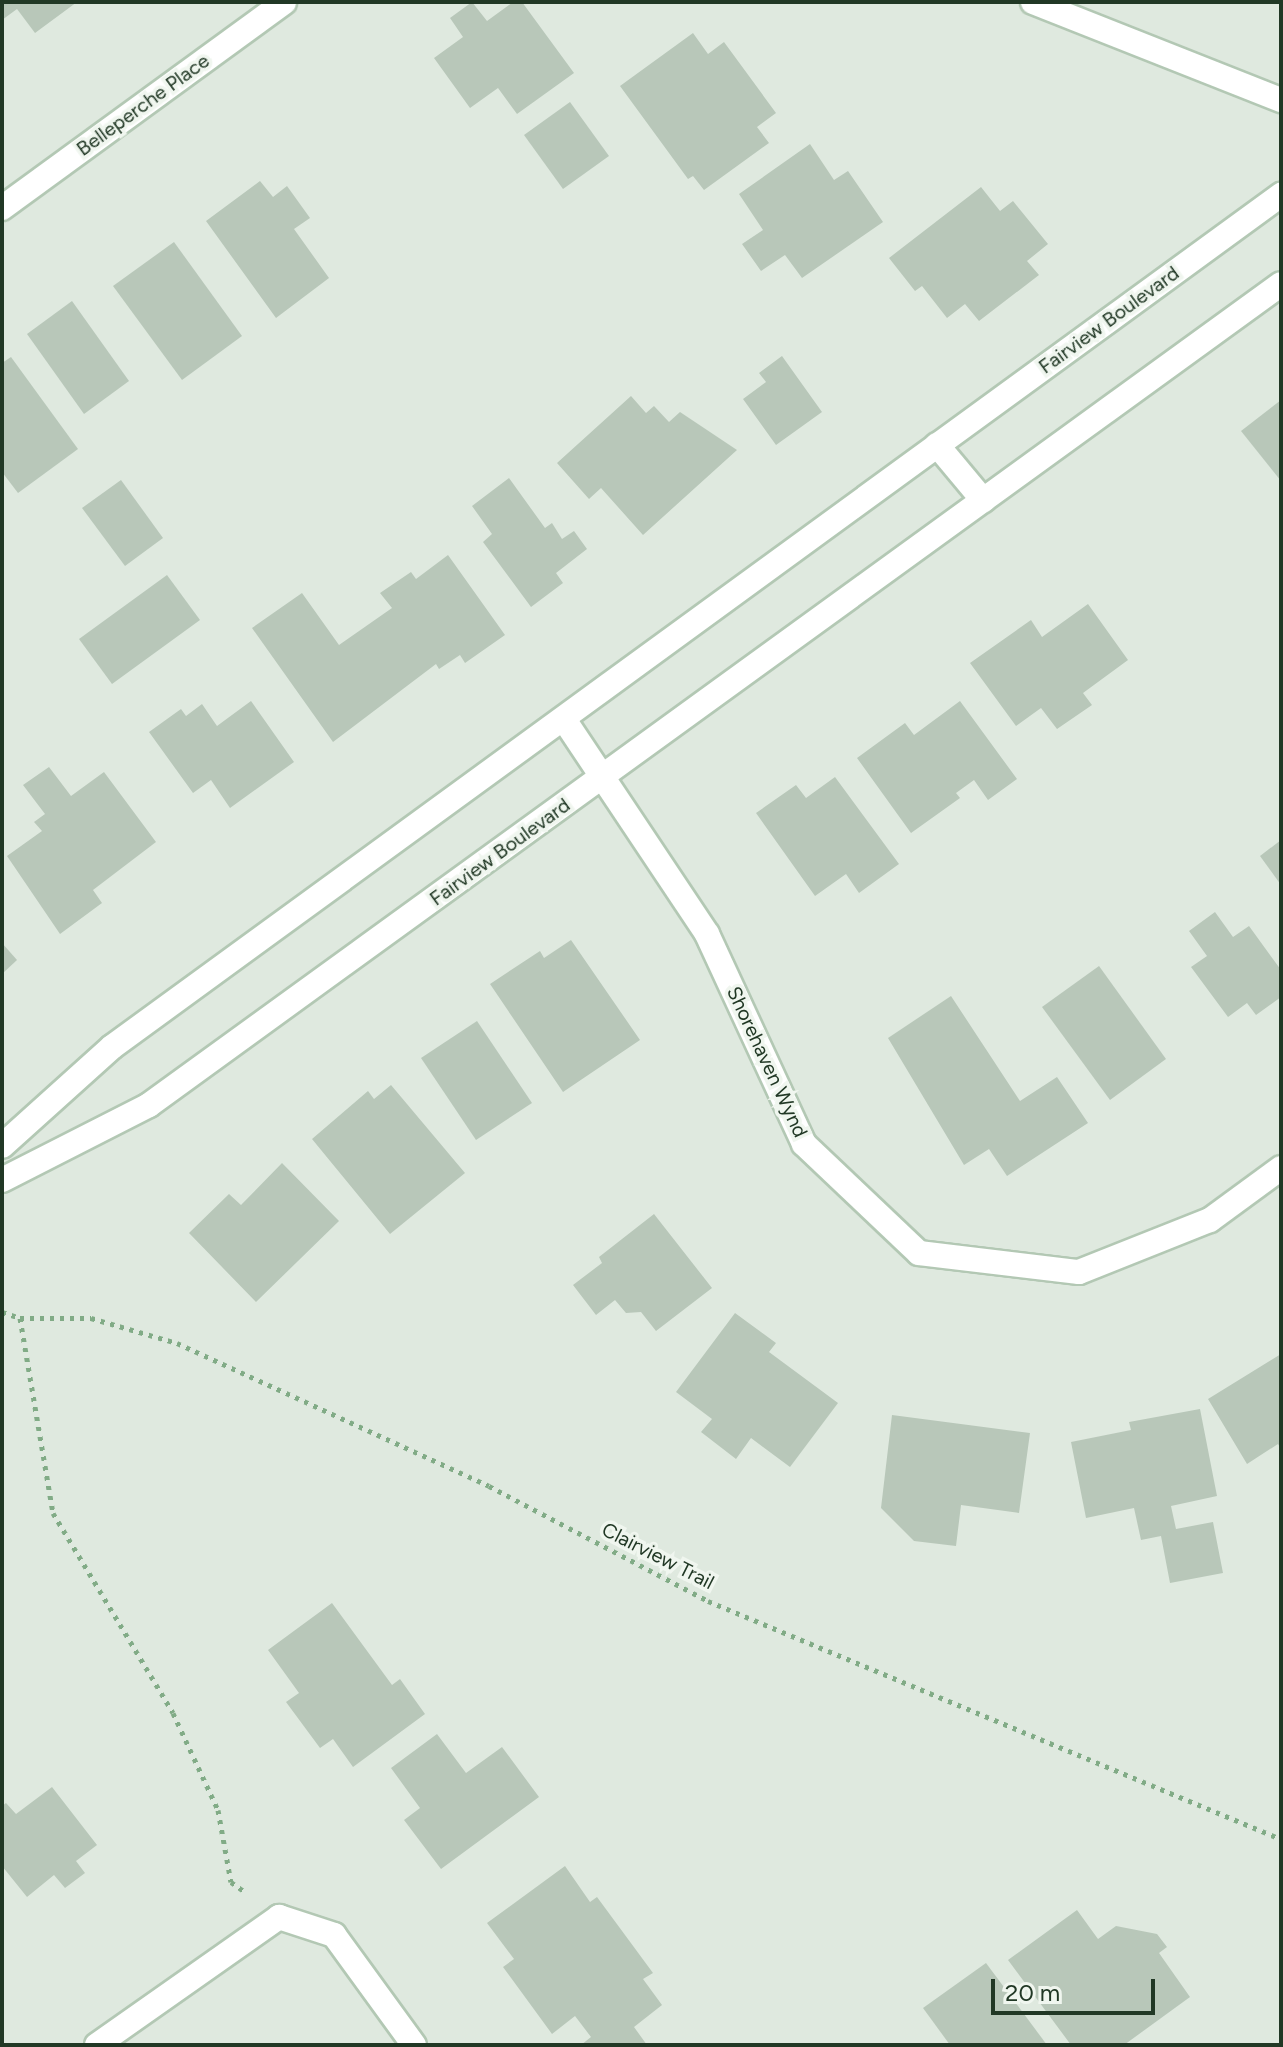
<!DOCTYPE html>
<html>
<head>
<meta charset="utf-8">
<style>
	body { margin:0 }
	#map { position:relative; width:1283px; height:2047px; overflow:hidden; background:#dfe9df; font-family:Figtree,sans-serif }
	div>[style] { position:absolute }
	.building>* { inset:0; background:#b8c7b9 }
	.path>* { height:5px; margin-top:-2.5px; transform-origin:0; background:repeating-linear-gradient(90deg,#81ab86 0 4px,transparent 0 10px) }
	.roads { filter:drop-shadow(2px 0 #b3c8b4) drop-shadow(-2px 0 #b3c8b4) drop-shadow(0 2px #b3c8b4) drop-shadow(0 -2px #b3c8b4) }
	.minor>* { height:24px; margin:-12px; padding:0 12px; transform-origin:12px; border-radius:12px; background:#fff }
	.secondary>* { height:24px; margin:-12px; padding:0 12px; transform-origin:12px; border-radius:12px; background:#fff }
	span { translate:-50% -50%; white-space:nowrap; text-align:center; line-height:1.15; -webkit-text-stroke:7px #f0f6ef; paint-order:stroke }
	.street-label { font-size:20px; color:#213825 }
	.frame { position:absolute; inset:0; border:4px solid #213825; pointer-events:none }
	.scale { position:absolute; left:991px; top:1979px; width:164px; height:36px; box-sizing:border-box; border:4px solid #213825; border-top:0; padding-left:10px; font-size:24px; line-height:28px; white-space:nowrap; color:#213825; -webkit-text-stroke:6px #f0f6ef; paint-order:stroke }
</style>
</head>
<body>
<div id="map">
	<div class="building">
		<div style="clip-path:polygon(2px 2px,77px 2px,35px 33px,17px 9px,2px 20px)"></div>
		<div style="clip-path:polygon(472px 2px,487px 21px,513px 2px,522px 2px,574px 73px,517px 114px,498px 88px,470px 108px,434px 58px,463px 37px,450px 18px)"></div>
		<div style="clip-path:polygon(693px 33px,708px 54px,724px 42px,776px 113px,757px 127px,769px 143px,704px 190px,693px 176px,688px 179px,620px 86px)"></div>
		<div style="clip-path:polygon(570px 102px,609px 156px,563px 189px,524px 135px)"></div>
		<div style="clip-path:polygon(810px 144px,834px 180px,848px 171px,883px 222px,802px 278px,785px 255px,761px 271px,742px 244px,763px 230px,739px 194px)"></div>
		<div style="clip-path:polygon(260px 181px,273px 197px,287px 186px,310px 218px,294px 229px,329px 278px,276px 318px,206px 221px)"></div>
		<div style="clip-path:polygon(981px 187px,1000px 211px,1013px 201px,1048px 244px,1027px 261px,1039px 275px,979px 321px,965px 304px,947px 318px,922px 286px,915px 291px,889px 258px)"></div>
		<div style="clip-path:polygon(174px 242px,242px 336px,182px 380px,113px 286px)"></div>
		<div style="clip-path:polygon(72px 301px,129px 381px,84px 414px,27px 334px)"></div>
		<div style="clip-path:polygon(782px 356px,822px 412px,776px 445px,743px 399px,766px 382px,759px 373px)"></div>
		<div style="clip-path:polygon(11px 357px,78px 449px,18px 493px,2px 472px,2px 363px)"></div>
		<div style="clip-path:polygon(631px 396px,646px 413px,654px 406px,669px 422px,680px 412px,737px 450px,643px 535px,601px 488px,589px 499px,557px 463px)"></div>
		<div style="clip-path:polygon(1281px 400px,1281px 481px,1241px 431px)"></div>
		<div style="clip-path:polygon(509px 478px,545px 528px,552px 523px,562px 539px,574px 531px,587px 549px,556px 573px,563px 583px,531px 607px,483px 542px,492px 534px,472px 506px)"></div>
		<div style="clip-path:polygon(121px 480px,163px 538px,125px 566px,82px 508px)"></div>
		<div style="clip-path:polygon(448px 555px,505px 635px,465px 663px,460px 655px,439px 669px,436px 664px,333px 742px,252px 628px,302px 593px,339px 645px,392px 608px,380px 593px,411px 572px,416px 579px)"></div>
		<div style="clip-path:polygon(167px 575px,200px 620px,112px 684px,79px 639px)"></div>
		<div style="clip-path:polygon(1088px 604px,1128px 660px,1083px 693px,1092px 705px,1057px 729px,1041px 708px,1016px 726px,970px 663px,1031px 620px,1042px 637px)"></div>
		<div style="clip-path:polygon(251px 701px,294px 762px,230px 808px,211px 780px,193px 793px,149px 732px,181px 709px,186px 716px,202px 704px,217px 726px)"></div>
		<div style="clip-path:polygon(960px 701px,1017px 779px,988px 800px,974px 780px,956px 793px,960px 798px,911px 833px,857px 758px,905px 723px,914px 735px)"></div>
		<div style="clip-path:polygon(49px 767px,71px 796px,104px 772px,156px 842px,93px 890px,102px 903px,60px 934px,7px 856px,42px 831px,34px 822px,45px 814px,23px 785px)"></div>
		<div style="clip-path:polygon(835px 777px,899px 864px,859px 893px,846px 874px,815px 896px,756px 813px,796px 785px,806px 798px)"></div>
		<div style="clip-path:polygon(1281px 840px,1281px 885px,1260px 856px)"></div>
		<div style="clip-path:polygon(1215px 912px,1233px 937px,1249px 926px,1281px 970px,1281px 997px,1256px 1015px,1247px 1003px,1228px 1017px,1191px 967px,1207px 956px,1189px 931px)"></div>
		<div style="clip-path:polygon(571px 940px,640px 1040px,563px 1092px,490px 984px,540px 951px,544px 958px)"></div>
		<div style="clip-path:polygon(2px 943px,17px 960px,2px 974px)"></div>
		<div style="clip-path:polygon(1099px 966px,1166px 1059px,1110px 1100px,1042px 1007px)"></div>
		<div style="clip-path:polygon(951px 996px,1020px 1101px,1057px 1077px,1088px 1123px,1007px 1176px,989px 1149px,964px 1165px,888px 1038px)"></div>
		<div style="clip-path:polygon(477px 1021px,532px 1103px,476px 1140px,421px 1058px)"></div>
		<div style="clip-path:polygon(391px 1085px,465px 1173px,390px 1234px,312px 1139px,368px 1091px,374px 1099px)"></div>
		<div style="clip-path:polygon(282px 1163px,339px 1221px,256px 1302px,189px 1233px,229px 1194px,241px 1205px)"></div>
		<div style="clip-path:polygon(654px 1214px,712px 1288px,656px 1331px,641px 1312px,626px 1313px,615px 1300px,596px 1315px,573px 1285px,602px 1263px,599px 1257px)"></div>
		<div style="clip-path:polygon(735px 1313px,776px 1343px,769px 1352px,838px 1403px,790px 1467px,751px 1438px,736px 1459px,701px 1432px,712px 1419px,676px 1392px)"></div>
		<div style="clip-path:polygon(1281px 1354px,1281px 1449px,1278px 1444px,1247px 1464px,1208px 1399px)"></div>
		<div style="clip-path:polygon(1200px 1409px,1217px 1496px,1171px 1506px,1176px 1529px,1213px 1522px,1223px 1573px,1170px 1583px,1161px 1536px,1141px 1540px,1134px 1508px,1086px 1518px,1071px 1442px,1131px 1430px,1129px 1422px)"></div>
		<div style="clip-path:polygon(892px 1415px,1030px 1433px,1019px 1513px,961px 1505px,956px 1546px,914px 1541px,881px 1508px)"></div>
		<div style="clip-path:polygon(332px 1603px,392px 1685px,400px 1679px,425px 1714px,353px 1767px,333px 1739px,320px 1748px,286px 1702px,299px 1693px,268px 1650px)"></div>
		<div style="clip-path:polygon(437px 1734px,466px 1773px,502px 1747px,539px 1797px,441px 1869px,404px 1820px,420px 1808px,391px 1768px)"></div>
		<div style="clip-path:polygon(52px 1787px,97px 1845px,76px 1861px,85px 1873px,65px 1888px,54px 1875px,27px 1897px,2px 1866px,2px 1806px,6px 1803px,16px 1814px)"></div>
		<div style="clip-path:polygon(565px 1866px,590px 1902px,597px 1897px,653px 1973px,643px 1979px,662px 2005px,634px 2027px,647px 2045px,581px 2045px,591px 2037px,575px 2016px,552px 2034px,503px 1967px,514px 1959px,487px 1923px)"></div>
		<div style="clip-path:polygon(1077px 1910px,1098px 1939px,1116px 1926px,1157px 1934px,1167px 1947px,1159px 1953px,1190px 1997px,1124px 2045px,1071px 2045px,1008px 1960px)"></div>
		<div style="clip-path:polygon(986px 1963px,1047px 2045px,950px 2045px,923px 2008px)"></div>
	</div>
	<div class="path">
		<div style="left:2px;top:1312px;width:19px;rotate:18deg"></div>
		<div style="left:20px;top:1318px;width:71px"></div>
		<div style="left:91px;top:1318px;width:90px;rotate:16.2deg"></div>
		<div style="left:177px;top:1343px;width:343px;rotate:24.6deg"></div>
		<div style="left:489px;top:1486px;width:247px;rotate:27.7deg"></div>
		<div style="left:708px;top:1601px;width:620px;rotate:22.56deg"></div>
		<div style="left:20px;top:1318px;width:198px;rotate:80.4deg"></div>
		<div style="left:53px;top:1513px;width:233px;rotate:59deg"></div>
		<div style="left:173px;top:1713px;width:107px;rotate:65.1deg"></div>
		<div style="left:218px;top:1810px;width:73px;rotate:79.8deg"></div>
		<div style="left:231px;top:1882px;width:16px;rotate:35deg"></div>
	</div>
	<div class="roads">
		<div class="minor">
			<div style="left:2px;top:208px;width:349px;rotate:-36.1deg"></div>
			<div style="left:937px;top:445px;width:72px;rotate:50.1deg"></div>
			<div style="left:565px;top:721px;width:256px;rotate:56.3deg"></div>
			<div style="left:707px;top:934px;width:231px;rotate:65.2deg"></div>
			<div style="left:804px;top:1144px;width:158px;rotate:43.5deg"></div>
			<div style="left:919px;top:1253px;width:161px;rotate:6.8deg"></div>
			<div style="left:1079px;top:1272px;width:141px;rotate:-21.7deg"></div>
			<div style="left:1210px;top:1220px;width:88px;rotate:-36.2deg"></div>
			<div style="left:2px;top:1146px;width:148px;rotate:-42deg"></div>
			<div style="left:112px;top:1047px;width:1447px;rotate:-36.09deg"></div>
			<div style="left:2px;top:1180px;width:165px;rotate:-27deg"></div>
			<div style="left:149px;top:1105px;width:1398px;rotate:-35.95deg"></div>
			<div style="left:97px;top:2045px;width:223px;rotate:-35.1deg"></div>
			<div style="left:279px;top:1917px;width:58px;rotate:18.1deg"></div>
			<div style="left:334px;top:1935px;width:136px;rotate:54deg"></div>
		</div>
		<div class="secondary">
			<div style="left:1033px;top:2px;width:267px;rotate:21.6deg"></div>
		</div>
	</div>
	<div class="street-label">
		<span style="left:143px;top:105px;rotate:-36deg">Belleperche Place</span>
		<span style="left:1109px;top:320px;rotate:-36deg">Fairview Boulevard</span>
		<span style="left:500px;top:852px;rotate:-36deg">Fairview Boulevard</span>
		<span style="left:767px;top:1062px;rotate:65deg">Shorehaven Wynd</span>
		<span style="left:658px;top:1556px;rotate:27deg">Clairview Trail</span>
	</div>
	<div class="frame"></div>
	<div class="scale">20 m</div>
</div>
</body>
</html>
